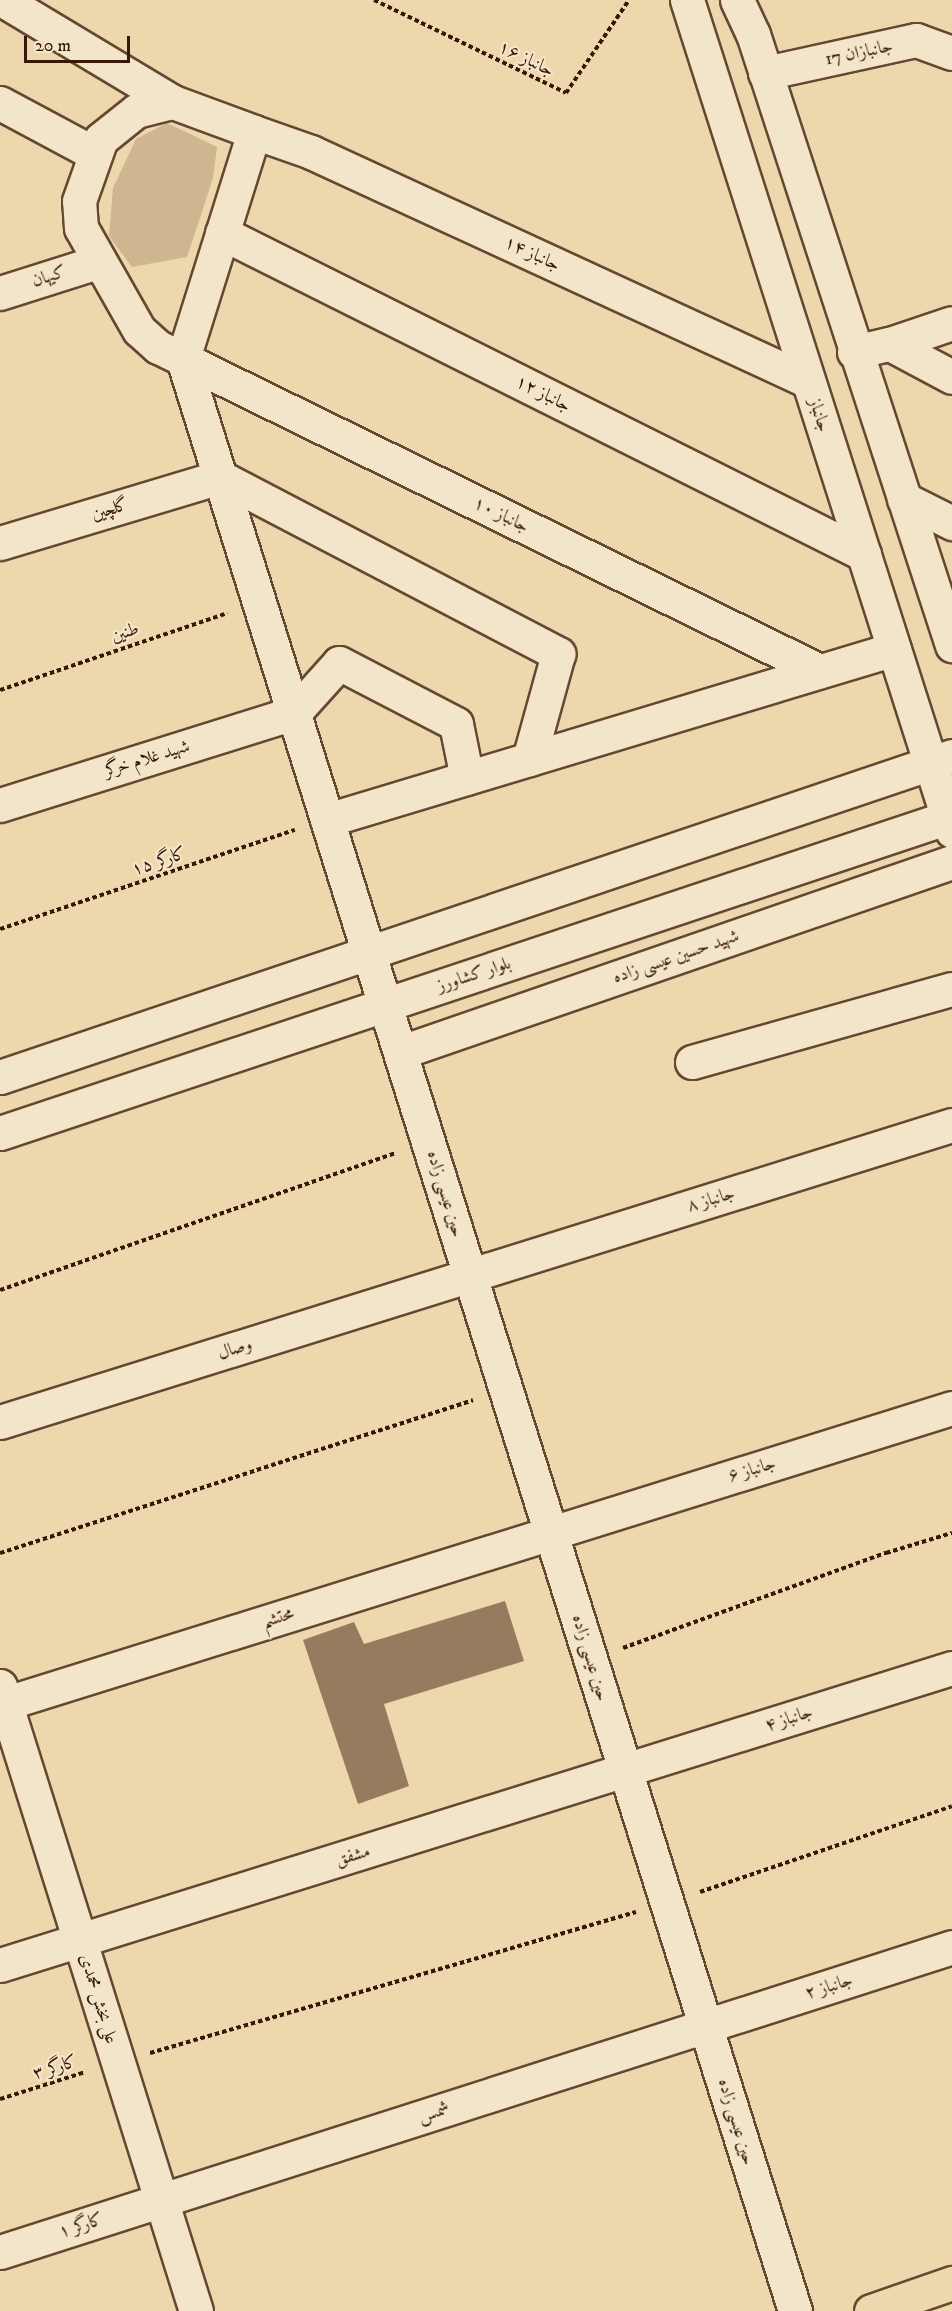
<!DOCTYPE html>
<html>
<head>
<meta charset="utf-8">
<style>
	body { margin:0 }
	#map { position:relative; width:952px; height:2311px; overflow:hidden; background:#edd7ad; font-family:"IM FELL DW Pica",Amiri,serif }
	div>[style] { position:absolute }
	.green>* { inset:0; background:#ceb691 }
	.building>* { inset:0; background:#977b5e }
	.path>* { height:4px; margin-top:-2px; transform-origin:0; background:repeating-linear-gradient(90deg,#391708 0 4.5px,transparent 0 7.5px) }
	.roads { filter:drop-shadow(2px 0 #664731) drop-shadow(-2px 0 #664731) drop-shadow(0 2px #664731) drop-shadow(0 -2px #664731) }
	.street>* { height:33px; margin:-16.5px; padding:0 16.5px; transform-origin:16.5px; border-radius:16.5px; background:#f3e5ca }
	.secondary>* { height:33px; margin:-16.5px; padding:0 16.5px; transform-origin:16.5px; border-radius:16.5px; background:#f3e5ca }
	.primary>* { height:33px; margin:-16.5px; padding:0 16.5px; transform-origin:16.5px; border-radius:16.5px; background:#edd7ad }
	span { translate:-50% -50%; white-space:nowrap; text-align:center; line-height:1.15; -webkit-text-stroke:4.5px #f3e5ca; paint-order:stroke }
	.street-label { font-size:18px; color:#391708 }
	.scale { position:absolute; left:24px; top:36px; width:106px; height:27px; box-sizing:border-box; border:3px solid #391708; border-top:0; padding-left:8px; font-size:18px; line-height:21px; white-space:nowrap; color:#391708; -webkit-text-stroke:4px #f3e5ca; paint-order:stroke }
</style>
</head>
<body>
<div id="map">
	<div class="green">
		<div style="clip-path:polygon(167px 123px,217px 147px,213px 178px,187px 257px,132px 267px,109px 236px,113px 188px,136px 139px)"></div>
	</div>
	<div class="building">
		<div style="clip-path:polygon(505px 1601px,524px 1661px,384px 1704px,409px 1786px,358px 1804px,303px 1640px,354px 1622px,364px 1644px)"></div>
	</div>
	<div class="path">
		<div style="left:374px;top:0;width:213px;rotate:25.8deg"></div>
		<div style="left:566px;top:93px;width:112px;rotate:-55.9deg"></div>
		<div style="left:0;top:690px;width:240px;rotate:-18.7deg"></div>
		<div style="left:0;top:929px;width:311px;rotate:-18.6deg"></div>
		<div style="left:0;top:1290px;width:419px;rotate:-19.1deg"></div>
		<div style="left:0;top:1553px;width:497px;rotate:-17.9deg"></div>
		<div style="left:623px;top:1648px;width:280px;rotate:-19.9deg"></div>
		<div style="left:886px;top:1553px;width:69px;rotate:-16.9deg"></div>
		<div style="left:700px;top:1892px;width:266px;rotate:-18.8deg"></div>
		<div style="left:150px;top:2053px;width:506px;rotate:-16.18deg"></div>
		<div style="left:0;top:2099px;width:89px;rotate:-17.6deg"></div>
	</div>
	<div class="roads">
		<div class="street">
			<div style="left:3px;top:0;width:198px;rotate:31deg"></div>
			<div style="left:765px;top:73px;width:155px;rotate:-12.3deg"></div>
			<div style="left:916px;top:40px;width:38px;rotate:20deg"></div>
			<div style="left:0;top:103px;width:108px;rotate:28.2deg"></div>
			<div style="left:254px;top:132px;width:60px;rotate:19.3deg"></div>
			<div style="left:311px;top:152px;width:547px;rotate:24.74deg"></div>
			<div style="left:222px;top:233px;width:718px;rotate:26.57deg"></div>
			<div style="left:0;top:293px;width:103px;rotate:-17.6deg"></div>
			<div style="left:890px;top:344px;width:65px;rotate:-18.7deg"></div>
			<div style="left:854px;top:352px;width:37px;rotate:-13deg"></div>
			<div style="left:890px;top:344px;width:70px;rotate:28deg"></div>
			<div style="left:183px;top:359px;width:709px;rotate:26.1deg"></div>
			<div style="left:904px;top:499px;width:54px;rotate:26.6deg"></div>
			<div style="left:0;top:543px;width:230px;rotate:-16.7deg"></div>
			<div style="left:220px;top:477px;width:382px;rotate:27.6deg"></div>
			<div style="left:558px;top:654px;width:109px;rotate:105.4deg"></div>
			<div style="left:0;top:805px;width:308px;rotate:-17.4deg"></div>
			<div style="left:294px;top:713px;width:67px;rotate:-48deg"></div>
			<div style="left:339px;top:663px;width:132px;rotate:27.5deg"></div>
			<div style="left:456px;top:724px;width:55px;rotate:78.5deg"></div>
			<div style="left:327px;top:820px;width:592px;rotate:-16.78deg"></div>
			<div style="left:385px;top:1005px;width:1369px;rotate:72.57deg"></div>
			<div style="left:401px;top:1052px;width:583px;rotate:-19.03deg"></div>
			<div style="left:692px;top:1062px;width:270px;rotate:-15.7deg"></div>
			<div style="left:0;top:1422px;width:997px;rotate:-17.33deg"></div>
			<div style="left:0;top:1705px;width:997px;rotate:-17.33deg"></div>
			<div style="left:0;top:1965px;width:997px;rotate:-17.33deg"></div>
			<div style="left:0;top:2252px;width:1000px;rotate:-17.76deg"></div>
		</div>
		<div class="secondary">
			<div style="left:687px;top:0;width:872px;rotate:72.31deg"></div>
			<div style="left:737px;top:0;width:38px;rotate:65deg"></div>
			<div style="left:753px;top:34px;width:643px;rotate:71.96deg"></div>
			<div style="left:173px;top:102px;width:86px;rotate:20.3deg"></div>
			<div style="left:254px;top:132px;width:238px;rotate:107.4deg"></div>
			<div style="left:183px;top:359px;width:28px;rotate:-154deg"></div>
			<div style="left:158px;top:347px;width:25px;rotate:-138deg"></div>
			<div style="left:139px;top:330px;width:117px;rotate:-119.6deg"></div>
			<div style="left:81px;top:228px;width:27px;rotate:-94deg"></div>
			<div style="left:79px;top:201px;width:66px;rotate:-70.5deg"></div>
			<div style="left:101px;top:139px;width:45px;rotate:-38.7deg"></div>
			<div style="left:136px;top:111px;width:38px;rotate:-14deg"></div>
			<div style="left:183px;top:359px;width:677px;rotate:72.64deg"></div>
			<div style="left:0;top:1077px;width:1005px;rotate:-18.63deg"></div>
			<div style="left:0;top:1133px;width:1003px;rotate:-18.42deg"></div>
			<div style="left:0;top:1686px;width:655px;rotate:72.59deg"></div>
		</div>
		<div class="primary">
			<div style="left:871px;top:2311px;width:86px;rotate:-19.1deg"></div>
		</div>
	</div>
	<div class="street-label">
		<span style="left:859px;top:53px;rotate:-12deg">جانبازان 17</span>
		<span style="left:526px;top:59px;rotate:26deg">جانباز ۱۶</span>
		<span style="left:532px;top:254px;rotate:25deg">جانباز ۱۴</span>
		<span style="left:49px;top:277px;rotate:-18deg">کیهان</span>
		<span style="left:543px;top:394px;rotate:27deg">جانباز ۱۲</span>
		<span style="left:819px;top:415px;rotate:72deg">جانباز</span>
		<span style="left:110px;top:510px;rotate:-17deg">گلچین</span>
		<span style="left:501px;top:515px;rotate:26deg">جانباز ۱۰</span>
		<span style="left:125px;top:633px;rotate:-19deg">طنین</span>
		<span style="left:147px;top:759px;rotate:-17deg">شهید غلام خرگر</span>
		<span style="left:159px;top:862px;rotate:-18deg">کارگر ۱۵</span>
		<span style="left:676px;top:957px;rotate:-19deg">شهید حسین عیسی زاده</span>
		<span style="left:474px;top:975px;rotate:-18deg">بلوار کشاورز</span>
		<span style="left:445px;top:1194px;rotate:73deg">حین عیسی زاده</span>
		<span style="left:711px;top:1200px;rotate:-17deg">جانباز ۸</span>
		<span style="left:235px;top:1349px;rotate:-17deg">وصال</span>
		<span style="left:752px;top:1470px;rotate:-17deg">جانباز ۶</span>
		<span style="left:278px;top:1618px;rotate:-17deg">محتشم</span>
		<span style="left:590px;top:1658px;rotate:73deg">حین عیسی زاده</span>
		<span style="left:789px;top:1719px;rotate:-18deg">جانباز ۴</span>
		<span style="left:353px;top:1856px;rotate:-17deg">مشفق</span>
		<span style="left:829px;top:1987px;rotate:-18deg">جانباز ۲</span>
		<span style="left:98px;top:1999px;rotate:73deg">علی بخش محمدی</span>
		<span style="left:55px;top:2068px;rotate:-17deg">کارگر ۳</span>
		<span style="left:434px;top:2113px;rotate:-18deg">شمس</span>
		<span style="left:736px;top:2122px;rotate:73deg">حین عیسی زاده</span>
		<span style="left:81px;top:2226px;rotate:-17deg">کارگر ۱</span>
	</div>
	<div class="scale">20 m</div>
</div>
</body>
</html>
